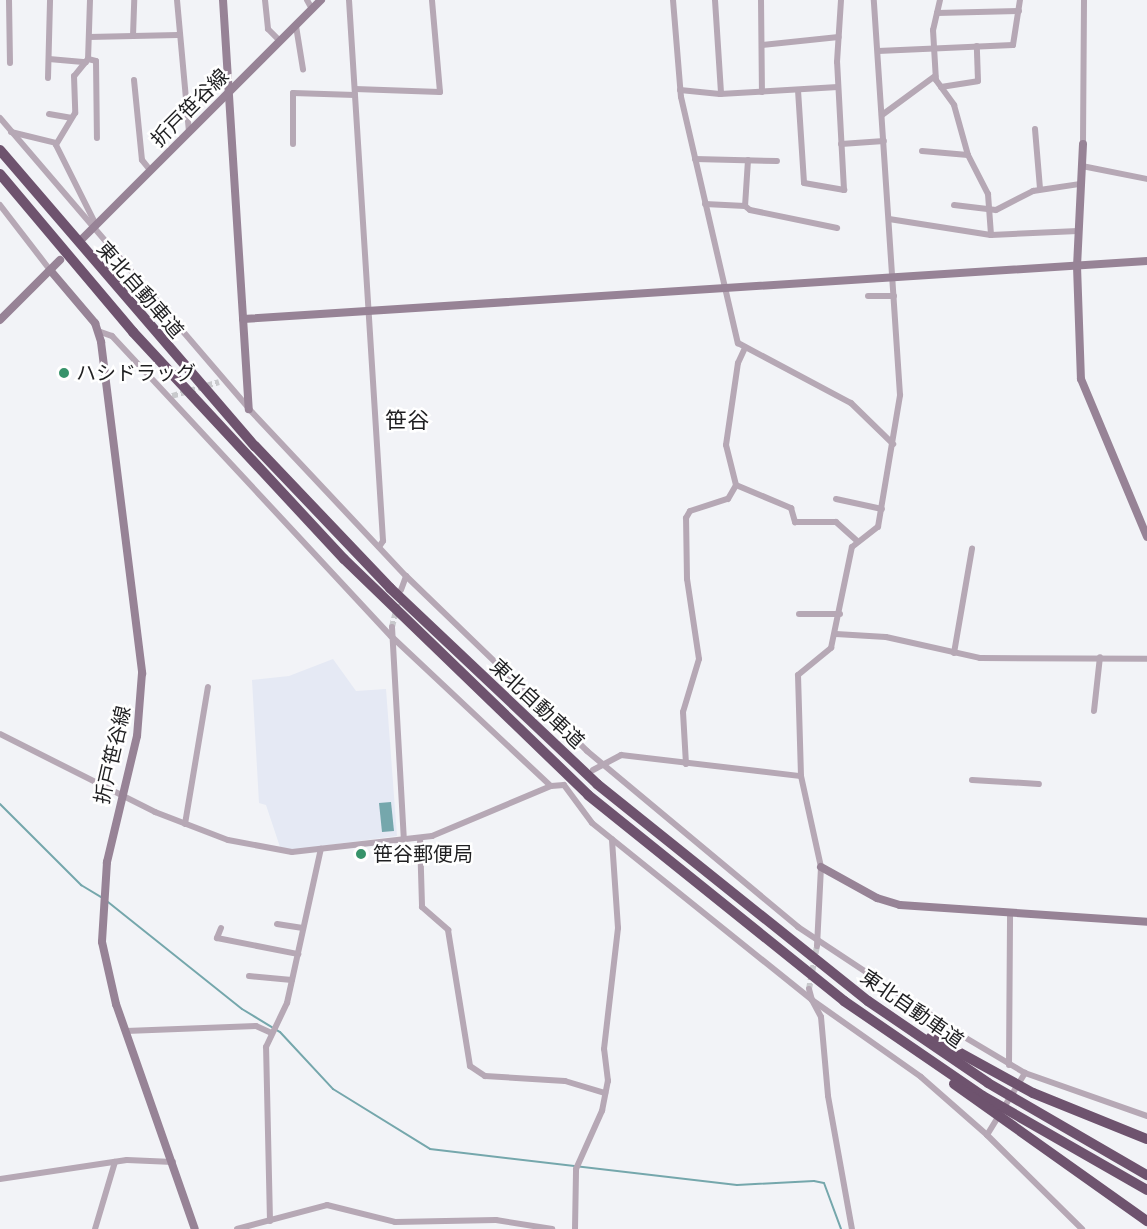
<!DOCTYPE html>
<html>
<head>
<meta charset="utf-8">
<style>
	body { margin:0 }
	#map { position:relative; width:1147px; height:1229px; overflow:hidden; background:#f2f3f7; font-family:"Fira Sans","Noto Sans JP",sans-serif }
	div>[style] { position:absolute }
	.built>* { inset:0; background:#e5e9f4 }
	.water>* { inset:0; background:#75a7ac }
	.stream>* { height:2px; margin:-1px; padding:0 1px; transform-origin:1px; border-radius:1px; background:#75a7ac }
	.street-tunnel>* { height:6px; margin-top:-3px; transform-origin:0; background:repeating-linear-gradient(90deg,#c8c9cc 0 6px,transparent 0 9px) }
	.street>* { height:6px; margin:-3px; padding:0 3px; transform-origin:3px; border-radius:3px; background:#b6a8b5 }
	.secondary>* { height:8px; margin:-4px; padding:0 4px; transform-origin:4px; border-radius:4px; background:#978396 }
	.highway>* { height:10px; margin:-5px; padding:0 5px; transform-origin:5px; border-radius:5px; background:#6e536e }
	.dots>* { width:16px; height:16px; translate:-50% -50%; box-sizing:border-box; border:3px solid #fff; border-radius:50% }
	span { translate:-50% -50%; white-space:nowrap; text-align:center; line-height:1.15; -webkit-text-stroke:5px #fff; paint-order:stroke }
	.street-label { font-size:20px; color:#1f1f21 }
	.poi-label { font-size:20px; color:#1f1f21 }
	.left { translate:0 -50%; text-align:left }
	.quarter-label { font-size:22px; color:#1f1f21 }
</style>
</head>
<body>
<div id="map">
	<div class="built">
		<div style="clip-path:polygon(333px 659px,356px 691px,386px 689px,397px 836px,291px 850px,280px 847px,266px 805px,259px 803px,252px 680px,289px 676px)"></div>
	</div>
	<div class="water">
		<div style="clip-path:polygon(391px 802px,394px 831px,382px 832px,379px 803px)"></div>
	</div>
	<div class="stream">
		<div style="left:0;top:804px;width:115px;rotate:45deg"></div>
		<div style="left:81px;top:885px;width:23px;rotate:31deg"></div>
		<div style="left:108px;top:902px;width:171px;rotate:38.6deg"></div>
		<div style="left:242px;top:1009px;width:44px;rotate:31.2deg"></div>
		<div style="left:280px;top:1032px;width:78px;rotate:47.1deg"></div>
		<div style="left:333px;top:1089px;width:114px;rotate:31.7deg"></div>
		<div style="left:430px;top:1149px;width:309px;rotate:6.7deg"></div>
		<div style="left:737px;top:1185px;width:77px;rotate:-3deg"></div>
		<div style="left:814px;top:1181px;width:10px;rotate:11deg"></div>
		<div style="left:824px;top:1183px;width:49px;rotate:69.7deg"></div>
	</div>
	<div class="street-tunnel">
		<div style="left:172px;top:396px;width:49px;rotate:-16.6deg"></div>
		<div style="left:392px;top:627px;width:32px;rotate:-76deg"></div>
		<div style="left:809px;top:989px;width:44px;rotate:-79.5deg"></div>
	</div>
	<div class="street">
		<div style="left:9px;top:0;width:63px;rotate:89.1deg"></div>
		<div style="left:90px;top:0;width:59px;rotate:91.9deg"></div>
		<div style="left:88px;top:59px;width:22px;rotate:129deg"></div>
		<div style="left:74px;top:76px;width:37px;rotate:88deg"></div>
		<div style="left:75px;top:113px;width:37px;rotate:121deg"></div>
		<div style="left:56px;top:145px;width:89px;rotate:63.4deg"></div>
		<div style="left:177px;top:0;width:133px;rotate:84.8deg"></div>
		<div style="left:265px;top:0;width:29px;rotate:84deg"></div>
		<div style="left:268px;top:29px;width:17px;rotate:45deg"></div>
		<div style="left:307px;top:0;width:10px;rotate:61deg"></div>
		<div style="left:349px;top:0;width:542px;rotate:86.4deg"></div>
		<div style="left:383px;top:541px;width:7px;rotate:124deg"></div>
		<div style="left:673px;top:0;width:97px;rotate:85.3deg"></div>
		<div style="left:681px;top:97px;width:253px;rotate:77deg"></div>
		<div style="left:738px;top:343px;width:128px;rotate:28deg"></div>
		<div style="left:851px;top:403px;width:59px;rotate:44.3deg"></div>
		<div style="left:715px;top:0;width:94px;rotate:86.3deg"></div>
		<div style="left:761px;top:0;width:92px;rotate:89.4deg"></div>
		<div style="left:940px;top:0;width:31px;rotate:103deg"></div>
		<div style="left:933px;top:30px;width:50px;rotate:86.6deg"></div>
		<div style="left:936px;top:80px;width:31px;rotate:54deg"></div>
		<div style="left:954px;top:105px;width:52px;rotate:74.4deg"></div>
		<div style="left:968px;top:155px;width:44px;rotate:62.9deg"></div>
		<div style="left:988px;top:194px;width:41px;rotate:85.8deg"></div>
		<div style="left:937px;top:13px;width:82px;rotate:-1.4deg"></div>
		<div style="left:296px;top:26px;width:44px;rotate:80.8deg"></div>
		<div style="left:133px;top:36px;width:36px;rotate:-88deg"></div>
		<div style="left:89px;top:37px;width:89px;rotate:-1.3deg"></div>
		<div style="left:762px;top:45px;width:77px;rotate:-5.9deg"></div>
		<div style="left:878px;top:51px;width:135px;rotate:-2.5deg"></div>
		<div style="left:1013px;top:45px;width:46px;rotate:-81.2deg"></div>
		<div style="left:49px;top:59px;width:37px;rotate:5deg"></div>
		<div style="left:88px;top:59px;width:8px;rotate:14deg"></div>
		<div style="left:96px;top:61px;width:77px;rotate:89.3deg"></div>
		<div style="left:48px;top:78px;width:78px;rotate:-88.5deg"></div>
		<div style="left:134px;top:80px;width:80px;rotate:84.3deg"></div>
		<div style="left:142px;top:160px;width:13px;rotate:51deg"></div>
		<div style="left:941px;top:87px;width:37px;rotate:-9deg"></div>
		<div style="left:978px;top:81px;width:35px;rotate:-92deg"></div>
		<div style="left:355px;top:89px;width:85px;rotate:2deg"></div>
		<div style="left:440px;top:92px;width:92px;rotate:-95deg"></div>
		<div style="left:680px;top:90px;width:40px;rotate:5.7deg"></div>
		<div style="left:720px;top:94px;width:118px;rotate:-3.4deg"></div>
		<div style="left:798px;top:90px;width:93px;rotate:86.3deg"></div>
		<div style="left:804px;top:183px;width:41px;rotate:9.9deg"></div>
		<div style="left:844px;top:190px;width:128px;rotate:-93.1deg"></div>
		<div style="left:837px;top:62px;width:62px;rotate:-86.3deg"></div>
		<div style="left:49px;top:114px;width:22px;rotate:10deg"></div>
		<div style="left:882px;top:115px;width:66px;rotate:-36.3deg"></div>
		<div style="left:0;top:118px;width:383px;rotate:49.4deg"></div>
		<div style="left:249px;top:409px;width:229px;rotate:46.8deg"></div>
		<div style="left:406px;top:576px;width:252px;rotate:44deg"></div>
		<div style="left:587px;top:751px;width:275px;rotate:39.8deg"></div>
		<div style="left:798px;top:927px;width:201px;rotate:33.5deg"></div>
		<div style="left:966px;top:1038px;width:69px;rotate:30.7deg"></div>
		<div style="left:1025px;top:1073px;width:129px;rotate:19.4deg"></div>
		<div style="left:1035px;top:129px;width:60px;rotate:85.2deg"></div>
		<div style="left:11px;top:132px;width:46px;rotate:13.7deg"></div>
		<div style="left:293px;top:144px;width:51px;rotate:-90deg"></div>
		<div style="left:293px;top:93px;width:62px;rotate:1.8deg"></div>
		<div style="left:841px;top:144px;width:43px;rotate:-4deg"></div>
		<div style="left:1083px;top:144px;width:144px;rotate:-89.6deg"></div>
		<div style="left:922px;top:151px;width:46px;rotate:5deg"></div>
		<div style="left:695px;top:159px;width:82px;rotate:1.4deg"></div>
		<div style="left:748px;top:160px;width:46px;rotate:93.7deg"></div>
		<div style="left:745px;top:206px;width:6px;rotate:39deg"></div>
		<div style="left:750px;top:210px;width:89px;rotate:11.7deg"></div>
		<div style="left:1082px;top:166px;width:66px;rotate:11.3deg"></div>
		<div style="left:705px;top:204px;width:40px;rotate:2.9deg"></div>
		<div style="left:0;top:205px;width:82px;rotate:52.4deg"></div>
		<div style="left:954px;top:205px;width:42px;rotate:6.8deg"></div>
		<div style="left:996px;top:210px;width:42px;rotate:-27.2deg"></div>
		<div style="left:1033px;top:191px;width:48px;rotate:-8.5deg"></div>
		<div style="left:889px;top:219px;width:103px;rotate:8.9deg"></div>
		<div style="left:991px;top:235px;width:87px;rotate:-2.6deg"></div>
		<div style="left:868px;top:296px;width:26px"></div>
		<div style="left:98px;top:331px;width:15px;rotate:20deg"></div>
		<div style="left:112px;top:336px;width:410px;rotate:47.1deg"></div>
		<div style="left:391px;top:636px;width:219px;rotate:43.2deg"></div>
		<div style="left:551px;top:786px;width:13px;rotate:-4deg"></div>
		<div style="left:564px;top:785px;width:47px;rotate:53.6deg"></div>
		<div style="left:592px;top:823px;width:282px;rotate:38.8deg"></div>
		<div style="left:812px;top:1000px;width:19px;rotate:62deg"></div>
		<div style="left:821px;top:1017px;width:79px;rotate:84.9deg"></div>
		<div style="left:828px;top:1096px;width:135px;rotate:79.8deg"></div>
		<div style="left:736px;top:485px;width:60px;rotate:22.7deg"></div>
		<div style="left:791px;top:508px;width:15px;rotate:74deg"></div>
		<div style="left:795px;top:522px;width:41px"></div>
		<div style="left:836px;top:522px;width:27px;rotate:42deg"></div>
		<div style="left:836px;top:499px;width:47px;rotate:12.3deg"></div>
		<div style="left:401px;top:590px;width:15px;rotate:-70deg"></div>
		<div style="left:799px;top:614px;width:41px"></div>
		<div style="left:392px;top:627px;width:212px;rotate:86.8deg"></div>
		<div style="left:836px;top:634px;width:50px;rotate:3.4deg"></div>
		<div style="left:886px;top:637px;width:96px;rotate:12.6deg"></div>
		<div style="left:980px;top:658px;width:167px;rotate:0.3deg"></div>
		<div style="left:954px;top:653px;width:106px;rotate:-80.2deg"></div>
		<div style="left:1094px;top:711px;width:54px;rotate:-83.7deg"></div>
		<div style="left:0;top:734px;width:174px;rotate:26.7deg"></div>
		<div style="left:155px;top:812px;width:78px;rotate:21deg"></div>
		<div style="left:228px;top:840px;width:65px;rotate:10.6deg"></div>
		<div style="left:292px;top:852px;width:141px;rotate:-6.5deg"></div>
		<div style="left:432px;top:836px;width:129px;rotate:-22.8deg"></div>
		<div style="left:686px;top:764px;width:52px;rotate:-93.3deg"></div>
		<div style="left:683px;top:712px;width:55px;rotate:-73.2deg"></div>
		<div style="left:699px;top:659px;width:81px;rotate:-98.5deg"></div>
		<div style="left:687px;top:579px;width:61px;rotate:-90.9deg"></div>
		<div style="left:686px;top:518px;width:8px;rotate:-60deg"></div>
		<div style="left:690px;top:511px;width:40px;rotate:-18deg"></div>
		<div style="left:728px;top:499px;width:16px;rotate:-60deg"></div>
		<div style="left:736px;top:485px;width:41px;rotate:-104deg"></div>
		<div style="left:726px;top:445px;width:83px;rotate:-81.7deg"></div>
		<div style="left:738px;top:363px;width:17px;rotate:-65deg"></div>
		<div style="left:593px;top:770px;width:32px;rotate:-28deg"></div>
		<div style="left:621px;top:755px;width:181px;rotate:6.7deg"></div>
		<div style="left:972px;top:780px;width:67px;rotate:3.4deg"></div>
		<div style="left:185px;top:824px;width:139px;rotate:-80.5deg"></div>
		<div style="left:420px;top:838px;width:69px;rotate:88.3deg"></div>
		<div style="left:422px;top:907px;width:35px;rotate:41deg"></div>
		<div style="left:448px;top:930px;width:138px;rotate:80.8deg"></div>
		<div style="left:470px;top:1066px;width:18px;rotate:34deg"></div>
		<div style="left:485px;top:1076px;width:80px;rotate:3.6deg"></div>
		<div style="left:565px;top:1081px;width:42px;rotate:16.7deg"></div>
		<div style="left:277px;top:924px;width:26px;rotate:9deg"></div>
		<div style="left:221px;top:928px;width:11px;rotate:112deg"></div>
		<div style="left:217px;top:938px;width:83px;rotate:11.2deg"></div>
		<div style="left:817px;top:946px;width:79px;rotate:-87.1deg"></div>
		<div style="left:821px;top:867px;width:93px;rotate:-102.4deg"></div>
		<div style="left:801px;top:776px;width:101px;rotate:-91.7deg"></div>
		<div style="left:798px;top:675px;width:43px;rotate:-39.3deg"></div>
		<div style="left:831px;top:648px;width:103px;rotate:-78.3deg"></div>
		<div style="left:852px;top:547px;width:33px;rotate:-38deg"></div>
		<div style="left:878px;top:527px;width:134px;rotate:-80.5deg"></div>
		<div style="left:900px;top:395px;width:396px;rotate:-93.8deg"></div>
		<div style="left:249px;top:976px;width:43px;rotate:5.3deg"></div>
		<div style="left:809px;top:989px;width:11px;rotate:75deg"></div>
		<div style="left:812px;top:1000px;width:133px;rotate:35.2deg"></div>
		<div style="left:921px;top:1077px;width:88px;rotate:41.3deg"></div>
		<div style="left:987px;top:1135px;width:134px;rotate:44.7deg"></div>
		<div style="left:126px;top:1031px;width:130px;rotate:-2.2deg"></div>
		<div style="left:256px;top:1026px;width:17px;rotate:24deg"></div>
		<div style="left:1009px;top:1065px;width:150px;rotate:-89.6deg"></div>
		<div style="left:987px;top:1135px;width:73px;rotate:-58.5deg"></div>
		<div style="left:0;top:1179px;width:128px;rotate:-8.5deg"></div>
		<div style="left:127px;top:1160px;width:46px;rotate:2.5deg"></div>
		<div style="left:270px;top:1221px;width:174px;rotate:-91.3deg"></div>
		<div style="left:266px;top:1047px;width:49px;rotate:-64.5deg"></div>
		<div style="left:287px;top:1003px;width:158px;rotate:-77.6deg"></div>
		<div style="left:95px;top:1229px;width:70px;rotate:-73.4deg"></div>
		<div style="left:237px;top:1229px;width:93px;rotate:-14.9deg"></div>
		<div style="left:327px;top:1205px;width:70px;rotate:14deg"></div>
		<div style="left:395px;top:1222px;width:101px;rotate:-1.1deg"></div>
		<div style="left:496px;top:1220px;width:57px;rotate:9.1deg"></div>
		<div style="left:575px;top:1229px;width:60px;rotate:-89deg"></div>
		<div style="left:576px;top:1169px;width:64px;rotate:-65.9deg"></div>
		<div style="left:602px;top:1111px;width:31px;rotate:-79deg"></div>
		<div style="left:608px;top:1081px;width:32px;rotate:-97deg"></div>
		<div style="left:604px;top:1049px;width:122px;rotate:-83.4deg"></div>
		<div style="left:618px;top:928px;width:89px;rotate:-93.9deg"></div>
	</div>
	<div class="secondary">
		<div style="left:223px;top:0;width:410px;rotate:86.4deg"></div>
		<div style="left:1083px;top:144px;width:122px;rotate:92.8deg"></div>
		<div style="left:1077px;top:266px;width:113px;rotate:88deg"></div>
		<div style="left:1081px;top:379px;width:171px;rotate:67.3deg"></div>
		<div style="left:82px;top:239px;width:338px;rotate:-45deg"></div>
		<div style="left:50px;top:270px;width:70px;rotate:49.7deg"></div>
		<div style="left:95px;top:323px;width:20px;rotate:72deg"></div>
		<div style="left:101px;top:342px;width:334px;rotate:82.9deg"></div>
		<div style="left:142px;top:673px;width:63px;rotate:94.5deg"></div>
		<div style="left:137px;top:736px;width:130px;rotate:103.4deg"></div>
		<div style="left:107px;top:862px;width:80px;rotate:93.6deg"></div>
		<div style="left:102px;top:942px;width:64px;rotate:77.3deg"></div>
		<div style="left:116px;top:1004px;width:238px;rotate:70.7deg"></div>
		<div style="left:243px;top:319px;width:906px;rotate:-3.67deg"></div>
		<div style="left:0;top:320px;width:85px;rotate:-45deg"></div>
		<div style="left:821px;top:867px;width:64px;rotate:29deg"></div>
		<div style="left:877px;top:898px;width:24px;rotate:17deg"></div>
		<div style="left:900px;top:905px;width:248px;rotate:3.9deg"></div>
	</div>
	<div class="highway">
		<div style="left:0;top:150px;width:391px;rotate:49.3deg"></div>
		<div style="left:255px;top:446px;width:196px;rotate:46.4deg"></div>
		<div style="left:390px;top:588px;width:285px;rotate:43.4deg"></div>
		<div style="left:597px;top:784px;width:347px;rotate:38.7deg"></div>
		<div style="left:868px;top:1001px;width:145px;rotate:34.3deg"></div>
		<div style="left:988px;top:1083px;width:184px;rotate:30.1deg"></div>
		<div style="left:0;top:174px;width:207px;rotate:49.9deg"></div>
		<div style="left:133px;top:332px;width:310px;rotate:47.1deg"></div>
		<div style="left:344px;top:559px;width:339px;rotate:44deg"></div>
		<div style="left:588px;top:795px;width:329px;rotate:38.8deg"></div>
		<div style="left:844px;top:1001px;width:168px;rotate:34.4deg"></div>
		<div style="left:983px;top:1096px;width:189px;rotate:29.8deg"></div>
		<div style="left:931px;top:1037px;width:116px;rotate:28.8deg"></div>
		<div style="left:1033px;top:1093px;width:123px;rotate:22deg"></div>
		<div style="left:954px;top:1084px;width:237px;rotate:35.4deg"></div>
	</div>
	<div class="dots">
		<div style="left:64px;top:373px;background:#37936a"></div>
		<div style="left:361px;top:854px;background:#37936a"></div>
	</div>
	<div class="street-label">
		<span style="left:190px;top:108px;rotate:-45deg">折戸笹谷線</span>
		<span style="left:140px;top:290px;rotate:49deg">東北自動車道</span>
		<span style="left:537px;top:704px;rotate:43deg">東北自動車道</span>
		<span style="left:113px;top:755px;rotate:-77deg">折戸笹谷線</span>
		<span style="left:912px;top:1009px;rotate:35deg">東北自動車道</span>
	</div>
	<div class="poi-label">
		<span class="left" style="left:76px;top:373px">ハシドラッグ</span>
		<span class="left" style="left:373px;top:854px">笹谷郵便局</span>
	</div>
	<div class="quarter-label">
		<span style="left:407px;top:421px">笹谷</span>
	</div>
</div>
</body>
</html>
